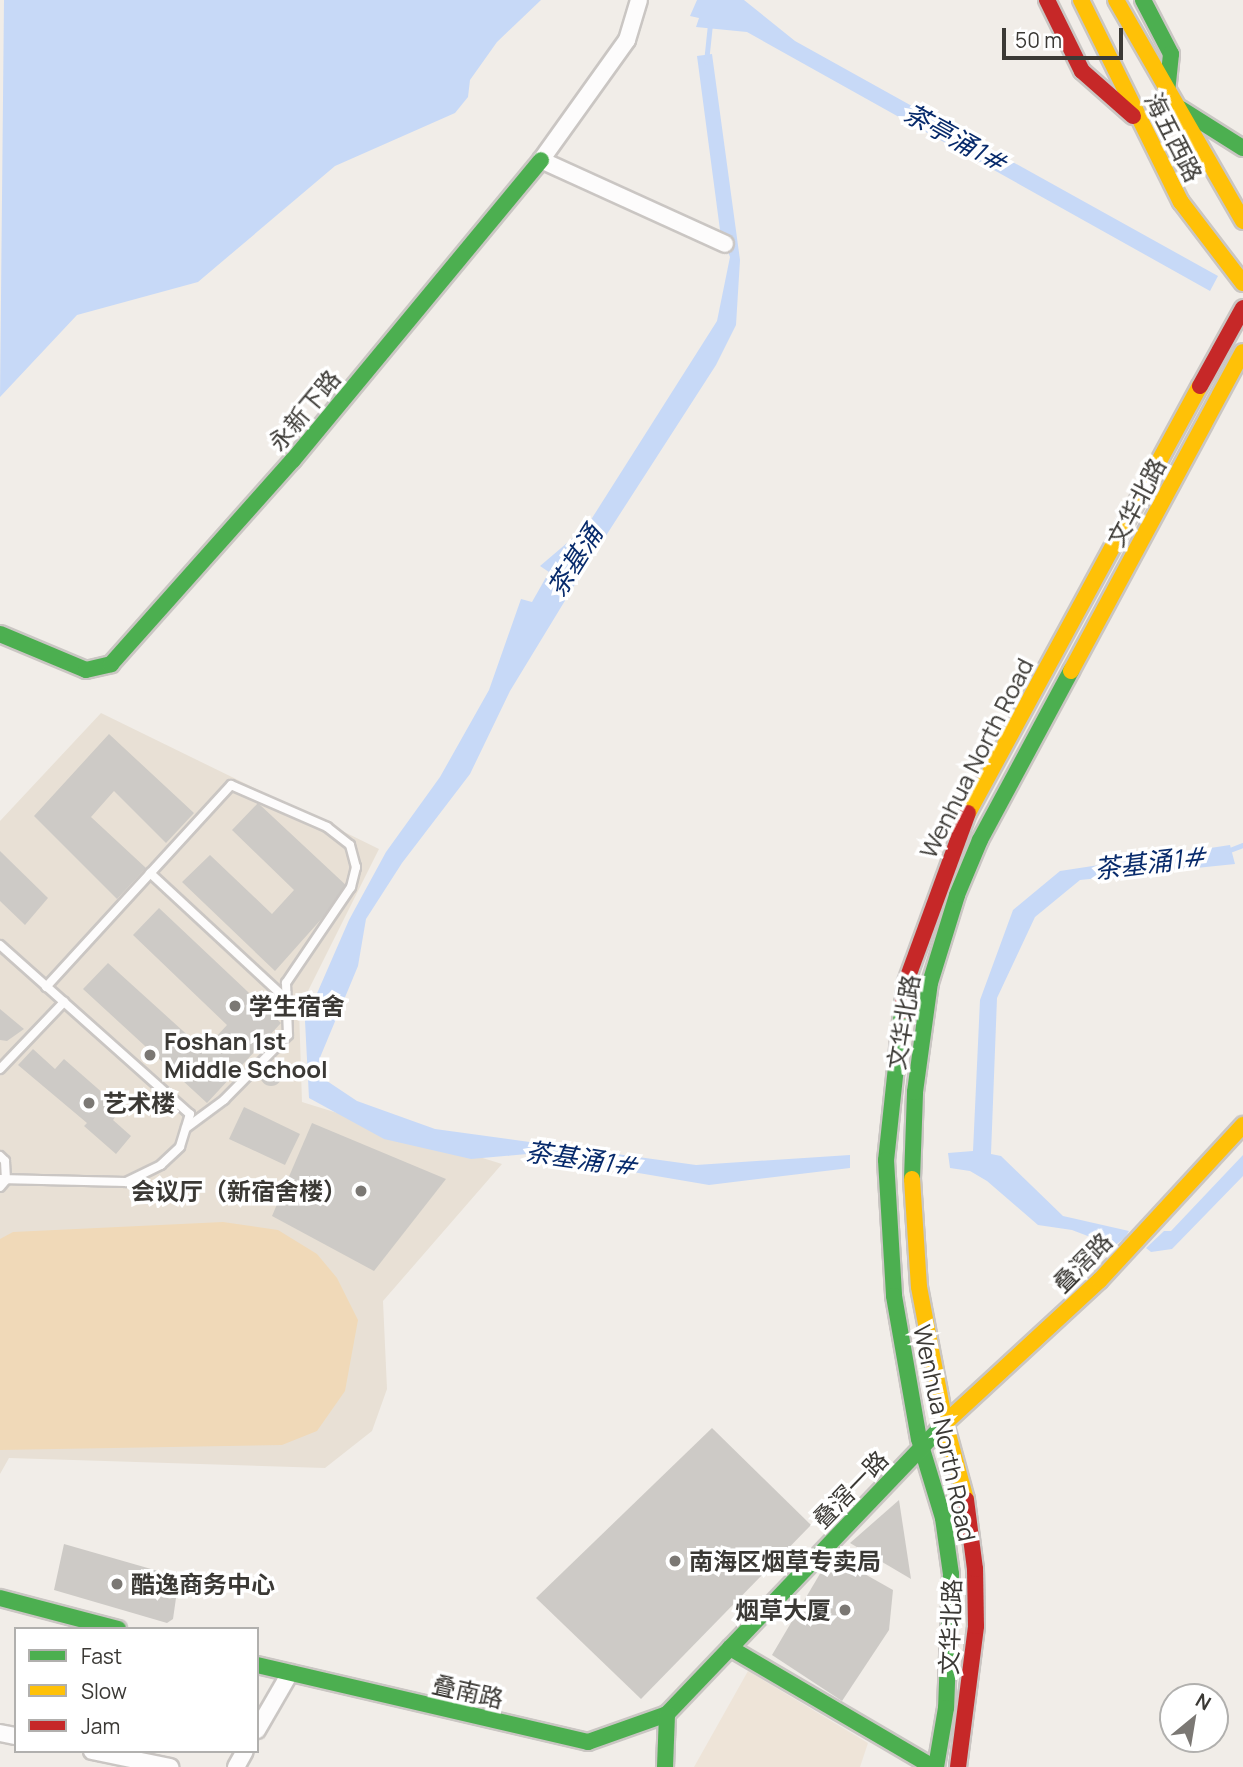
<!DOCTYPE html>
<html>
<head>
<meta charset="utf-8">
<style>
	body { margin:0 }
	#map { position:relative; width:1243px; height:1767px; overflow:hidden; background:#f1ede8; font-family:Manrope,"Noto Sans SC",sans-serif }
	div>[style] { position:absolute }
	.commercial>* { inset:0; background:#eee4d8 }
	.built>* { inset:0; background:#e8e0d5 }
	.green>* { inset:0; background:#f0d9b8 }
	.water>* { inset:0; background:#c7d9f7 }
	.stream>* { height:5px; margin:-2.5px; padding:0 2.5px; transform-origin:2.5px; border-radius:2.5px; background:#c7d9f7 }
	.building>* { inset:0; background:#cdcac6 }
	.round { border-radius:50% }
	.roads { filter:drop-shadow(2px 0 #cac6c3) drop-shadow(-2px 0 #cac6c3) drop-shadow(0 2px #cac6c3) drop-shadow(0 -2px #cac6c3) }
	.lane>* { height:8px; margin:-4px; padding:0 4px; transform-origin:4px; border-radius:4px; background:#fdfcfc }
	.street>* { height:16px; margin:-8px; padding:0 8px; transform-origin:8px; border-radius:8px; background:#fdfcfc }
	.fast>* { height:16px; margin:-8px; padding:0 8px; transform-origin:8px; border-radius:8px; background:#4caf50 }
	.slow>* { height:16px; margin:-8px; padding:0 8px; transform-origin:8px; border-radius:8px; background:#ffc107 }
	.jam>* { height:16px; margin:-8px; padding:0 8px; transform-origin:8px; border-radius:8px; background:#c62828 }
	.dots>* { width:19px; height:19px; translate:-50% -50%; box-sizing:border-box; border:4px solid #fff; border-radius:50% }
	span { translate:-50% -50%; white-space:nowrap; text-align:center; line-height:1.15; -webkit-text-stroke:7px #fff; paint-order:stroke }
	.street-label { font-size:24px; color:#3b3935 }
	.poi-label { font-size:24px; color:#3b3935; font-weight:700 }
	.left { translate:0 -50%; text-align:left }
	.right { translate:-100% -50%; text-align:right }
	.water-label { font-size:26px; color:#072a6b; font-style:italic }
	.legend { position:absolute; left:14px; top:1627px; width:245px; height:126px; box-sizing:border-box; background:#fff; border:2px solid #b1b0ae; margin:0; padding:9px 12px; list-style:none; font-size:21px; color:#3b3935 }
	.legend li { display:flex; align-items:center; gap:14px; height:35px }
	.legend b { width:35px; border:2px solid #b1b0ae }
	.north { position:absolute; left:1159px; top:1683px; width:70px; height:70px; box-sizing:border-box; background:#fff; border:2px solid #b1b0ae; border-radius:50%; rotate:30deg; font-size:19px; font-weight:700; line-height:28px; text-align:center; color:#3b3935 }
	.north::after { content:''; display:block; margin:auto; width:24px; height:32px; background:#7b7874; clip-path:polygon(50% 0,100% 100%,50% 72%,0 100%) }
	.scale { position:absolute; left:1002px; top:28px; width:121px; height:32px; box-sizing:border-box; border:4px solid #3b3935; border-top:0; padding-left:9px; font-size:21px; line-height:24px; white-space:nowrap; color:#3b3935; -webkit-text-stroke:5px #fff; paint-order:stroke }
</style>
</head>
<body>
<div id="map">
	<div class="commercial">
		<div style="clip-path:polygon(748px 1671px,868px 1743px,860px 1767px,694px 1767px)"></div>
	</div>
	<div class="built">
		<div style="clip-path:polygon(101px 713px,379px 849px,299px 1009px,302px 1102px,502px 1164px,383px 1301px,387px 1389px,372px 1431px,325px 1468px,9px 1458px,0 1474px,0 821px)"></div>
	</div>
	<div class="green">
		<div style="clip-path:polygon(223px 1222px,278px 1230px,317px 1254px,337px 1278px,358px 1320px,345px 1391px,317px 1431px,282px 1445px,0 1450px,0 1239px,13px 1232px)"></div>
	</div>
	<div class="water">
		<div style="clip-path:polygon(4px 0,541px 0,497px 42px,470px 80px,468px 97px,455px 113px,335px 166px,198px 282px,77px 315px,0 397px)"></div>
		<div style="clip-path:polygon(697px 0,744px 0,795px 41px,1218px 276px,1210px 291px,747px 32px,696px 27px,699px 18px,690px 16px)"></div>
		<div style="clip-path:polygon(712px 54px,740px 260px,736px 325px,716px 365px,598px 548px,590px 545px,574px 570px,580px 576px,510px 691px,470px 774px,402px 863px,366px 919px,358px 966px,319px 1060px,327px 1081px,357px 1101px,435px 1129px,696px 1165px,850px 1155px,850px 1168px,709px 1185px,527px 1154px,471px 1159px,384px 1139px,309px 1098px,305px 1021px,349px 920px,386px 852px,440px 777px,489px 690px,521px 599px,532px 602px,549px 572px,540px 566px,587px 526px,717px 321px,730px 257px,720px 230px,697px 56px)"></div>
		<div style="clip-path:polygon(1230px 845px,1235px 864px,1080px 880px,1035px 917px,997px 998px,991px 1154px,1001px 1156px,1063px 1216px,1129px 1231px,1125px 1238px,1114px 1246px,1072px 1230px,1038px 1225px,987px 1181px,970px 1171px,950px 1168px,948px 1153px,973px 1151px,980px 1000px,1013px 910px,1060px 871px)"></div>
		<div style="clip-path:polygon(1243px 1155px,1243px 1176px,1172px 1249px,1151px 1252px,1146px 1248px,1164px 1231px,1171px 1231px)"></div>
	</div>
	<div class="stream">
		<div style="left:706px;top:62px;width:39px;rotate:-84deg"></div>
		<div style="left:1227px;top:851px;width:17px;rotate:-21deg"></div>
	</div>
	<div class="building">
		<div style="clip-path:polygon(109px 734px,194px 813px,166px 843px,114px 791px,91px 817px,146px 868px,117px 899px,34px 816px)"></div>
		<div style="clip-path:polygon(258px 803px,349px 888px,275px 971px,182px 882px,210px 855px,272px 914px,294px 890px,232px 830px)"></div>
		<div style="clip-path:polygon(0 851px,48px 898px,25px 925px,0 901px)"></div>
		<div style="clip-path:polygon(159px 908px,281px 1023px,207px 1103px,83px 989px,108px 963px,204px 1050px,227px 1025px,133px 935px)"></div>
		<div style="clip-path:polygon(0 1009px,24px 1029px,7px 1041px,0 1040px)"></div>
		<div style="clip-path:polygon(33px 1049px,55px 1069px,64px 1059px,121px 1109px,113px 1120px,131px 1136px,116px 1154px,84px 1126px,87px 1123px,18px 1065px)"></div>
		<div class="round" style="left:260px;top:1064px;width:22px;height:22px"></div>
		<div style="clip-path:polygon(244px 1107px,300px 1134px,285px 1165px,229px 1139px)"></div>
		<div style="clip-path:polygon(312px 1123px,446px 1179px,374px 1271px,272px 1216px)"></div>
		<div style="clip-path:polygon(712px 1428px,811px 1525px,641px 1699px,536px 1598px)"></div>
		<div style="clip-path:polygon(899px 1500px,911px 1579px,850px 1543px)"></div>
		<div style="clip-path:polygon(64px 1544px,179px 1577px,173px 1619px,167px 1623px,54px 1590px)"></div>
		<div style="clip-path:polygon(831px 1555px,893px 1590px,889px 1630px,842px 1701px,772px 1655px)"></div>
	</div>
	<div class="roads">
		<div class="lane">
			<div style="left:150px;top:873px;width:187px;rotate:42.8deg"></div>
			<div style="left:0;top:945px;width:254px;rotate:41.7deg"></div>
			<div style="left:190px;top:1114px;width:34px;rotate:107deg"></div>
			<div style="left:180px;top:1147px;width:26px;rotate:137deg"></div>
			<div style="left:161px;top:1165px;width:39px;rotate:154deg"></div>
			<div style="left:126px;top:1182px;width:126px;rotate:-178.6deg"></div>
			<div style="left:46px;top:987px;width:274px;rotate:-47.5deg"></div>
			<div style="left:231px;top:785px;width:105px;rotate:23.6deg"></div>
			<div style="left:327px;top:827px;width:29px;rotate:38deg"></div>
			<div style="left:350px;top:845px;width:23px;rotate:75deg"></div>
			<div style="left:356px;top:867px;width:21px;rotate:104deg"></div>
			<div style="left:351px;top:887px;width:116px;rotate:124.1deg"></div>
			<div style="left:286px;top:983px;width:52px;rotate:87.8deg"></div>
			<div style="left:288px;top:1035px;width:91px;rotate:134.6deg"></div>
			<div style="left:224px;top:1100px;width:47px;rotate:143.6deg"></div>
			<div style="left:0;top:1069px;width:93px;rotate:-46.3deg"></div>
			<div style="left:0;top:1156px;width:7px;rotate:45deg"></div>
			<div style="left:5px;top:1161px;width:19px;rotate:87deg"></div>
			<div style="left:6px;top:1180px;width:9px;rotate:131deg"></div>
		</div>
		<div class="street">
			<div style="left:639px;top:0;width:42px;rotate:106.7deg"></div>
			<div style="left:627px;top:40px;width:148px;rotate:125.6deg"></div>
			<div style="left:541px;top:160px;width:202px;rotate:24.5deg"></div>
			<div style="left:257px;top:1730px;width:66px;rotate:-59.9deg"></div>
			<div style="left:0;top:1733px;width:16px;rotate:11deg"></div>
			<div style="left:92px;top:1751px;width:80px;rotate:11.6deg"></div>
			<div style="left:236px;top:1767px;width:18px;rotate:-61deg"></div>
		</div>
		<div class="fast">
			<div style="left:1143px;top:0;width:61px;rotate:62.6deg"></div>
			<div style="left:1171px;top:54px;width:37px;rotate:96deg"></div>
			<div style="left:1181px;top:109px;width:73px;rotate:32.2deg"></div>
			<div style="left:0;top:634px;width:93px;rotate:22.7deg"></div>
			<div style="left:86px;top:670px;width:26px;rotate:-13deg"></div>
			<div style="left:111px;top:664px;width:273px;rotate:-48.3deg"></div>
			<div style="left:293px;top:460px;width:389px;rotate:-50.4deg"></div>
			<div style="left:902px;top:1011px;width:150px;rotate:96.1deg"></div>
			<div style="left:886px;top:1160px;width:136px;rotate:86.6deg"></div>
			<div style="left:894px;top:1296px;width:145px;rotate:80.1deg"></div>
			<div style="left:919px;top:1439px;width:83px;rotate:73.1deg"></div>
			<div style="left:943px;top:1518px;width:57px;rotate:81.9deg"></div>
			<div style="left:951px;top:1574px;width:134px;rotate:92.1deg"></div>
			<div style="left:946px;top:1708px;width:60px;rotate:99.6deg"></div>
			<div style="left:912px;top:1179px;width:87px;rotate:-88deg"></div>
			<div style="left:915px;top:1092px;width:110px;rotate:-82.2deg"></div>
			<div style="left:930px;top:983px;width:92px;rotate:-72.9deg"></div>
			<div style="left:957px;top:895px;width:60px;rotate:-67.3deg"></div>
			<div style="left:980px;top:840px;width:192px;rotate:-61.7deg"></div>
			<div style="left:0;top:1598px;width:122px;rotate:14.7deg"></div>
			<div style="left:730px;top:1648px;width:235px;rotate:30.4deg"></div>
			<div style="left:257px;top:1665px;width:340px;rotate:13.1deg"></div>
			<div style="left:588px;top:1742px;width:84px;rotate:-19.5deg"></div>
			<div style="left:667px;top:1714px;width:402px;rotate:-46.3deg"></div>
			<div style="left:665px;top:1767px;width:53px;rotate:-87.8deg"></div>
		</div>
		<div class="slow">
			<div style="left:1081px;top:0;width:225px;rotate:63.7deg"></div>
			<div style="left:1181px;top:202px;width:102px;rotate:52.6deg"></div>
			<div style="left:1116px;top:0;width:255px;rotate:60.1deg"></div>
			<div style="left:1071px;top:671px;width:362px;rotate:-61.7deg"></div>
			<div style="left:968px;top:813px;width:486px;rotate:-61.5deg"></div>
			<div style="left:912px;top:1179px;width:108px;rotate:86.3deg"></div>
			<div style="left:919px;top:1287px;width:138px;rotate:79.2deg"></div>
			<div style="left:945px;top:1423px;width:80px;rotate:74.7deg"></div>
			<div style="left:945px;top:1423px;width:211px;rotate:-42.7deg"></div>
			<div style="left:1100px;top:1280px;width:211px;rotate:-47.3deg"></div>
		</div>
		<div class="jam">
			<div style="left:1047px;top:0;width:79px;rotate:63.8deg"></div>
			<div style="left:1082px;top:71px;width:68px;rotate:41.4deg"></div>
			<div style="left:1200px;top:386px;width:89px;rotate:-61.1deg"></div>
			<div style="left:902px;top:1011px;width:29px;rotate:-82deg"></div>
			<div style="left:906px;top:982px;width:180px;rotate:-69.9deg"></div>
			<div style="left:958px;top:1767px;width:142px;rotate:-82.7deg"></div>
			<div style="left:976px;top:1626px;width:57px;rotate:-91deg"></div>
			<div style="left:975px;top:1569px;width:70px;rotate:-97.4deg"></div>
		</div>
	</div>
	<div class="dots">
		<div style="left:235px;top:1006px;background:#7b7874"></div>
		<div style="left:150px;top:1055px;background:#7b7874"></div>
		<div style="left:89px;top:1103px;background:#7b7874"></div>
		<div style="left:361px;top:1191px;background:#7b7874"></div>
		<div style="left:675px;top:1561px;background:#7b7874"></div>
		<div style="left:117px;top:1584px;background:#7b7874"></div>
		<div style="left:845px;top:1610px;background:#7b7874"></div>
	</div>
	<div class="street-label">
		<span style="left:1174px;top:137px;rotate:63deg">海五西路</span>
		<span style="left:304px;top:410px;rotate:-50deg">永新下路</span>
		<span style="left:1136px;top:502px;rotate:-62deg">文华北路</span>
		<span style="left:976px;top:758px;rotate:-63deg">Wenhua North Road</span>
		<span style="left:903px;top:1022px;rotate:-81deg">文华北路</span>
		<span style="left:1082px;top:1262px;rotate:-45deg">叠滘路</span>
		<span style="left:945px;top:1433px;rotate:78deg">Wenhua North Road</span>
		<span style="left:850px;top:1489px;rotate:-46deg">叠滘一路</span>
		<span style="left:950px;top:1627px;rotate:-88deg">文华北路</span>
		<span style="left:468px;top:1691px;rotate:13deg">叠南路</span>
	</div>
	<div class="poi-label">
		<span class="left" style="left:249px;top:1006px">学生宿舍</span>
		<span class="left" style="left:164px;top:1055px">Foshan 1st<br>Middle School</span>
		<span class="left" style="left:103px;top:1103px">艺术楼</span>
		<span class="right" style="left:347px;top:1191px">会议厅（新宿舍楼）</span>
		<span class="left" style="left:689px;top:1561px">南海区烟草专卖局</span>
		<span class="left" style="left:131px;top:1584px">酷逸商务中心</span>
		<span class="right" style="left:831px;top:1610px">烟草大厦</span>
	</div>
	<div class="water-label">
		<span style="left:955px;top:138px;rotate:29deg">茶亭涌1#</span>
		<span style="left:575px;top:561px;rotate:-58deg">茶基涌</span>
		<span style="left:1150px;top:863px;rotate:-7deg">茶基涌1#</span>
		<span style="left:581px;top:1159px;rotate:8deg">茶基涌1#</span>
	</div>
	<ul class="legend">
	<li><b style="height:9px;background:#4caf50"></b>Fast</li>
	<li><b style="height:9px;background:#ffc107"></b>Slow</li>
	<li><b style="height:9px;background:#c62828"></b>Jam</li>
	</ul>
	<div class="north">N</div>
	<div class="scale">50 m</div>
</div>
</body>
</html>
